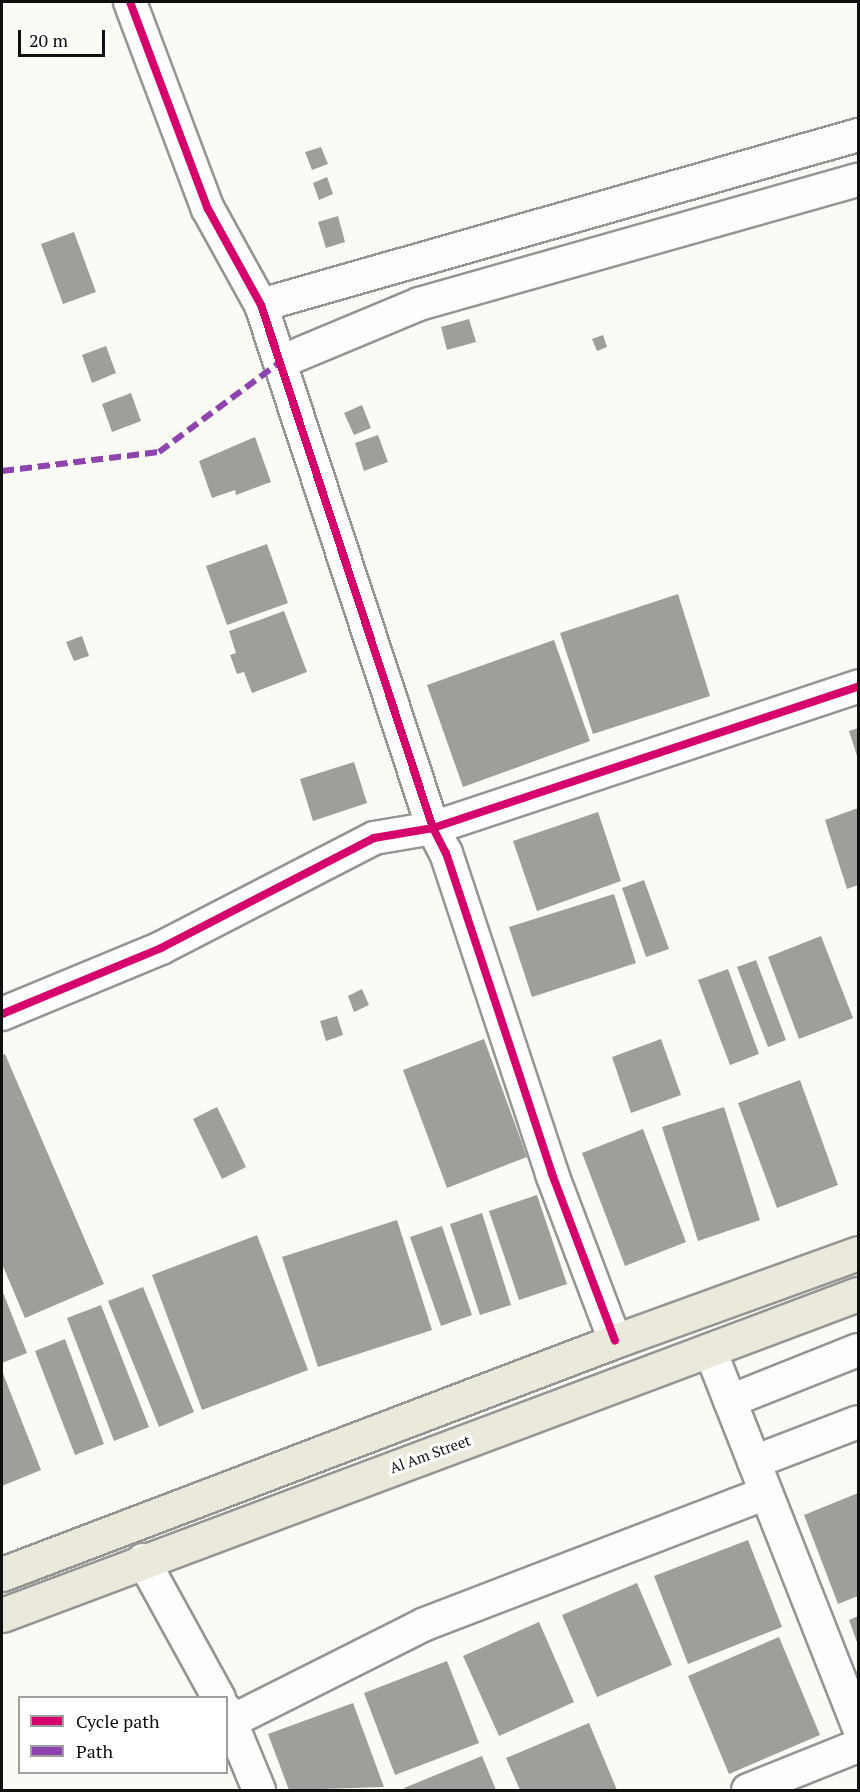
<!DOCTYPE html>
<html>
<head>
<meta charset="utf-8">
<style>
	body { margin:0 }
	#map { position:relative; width:860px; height:1792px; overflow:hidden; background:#fbfbf5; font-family:"PT Serif",serif }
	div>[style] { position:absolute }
	.building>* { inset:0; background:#9f9e9a }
	.roads { filter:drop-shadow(2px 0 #959593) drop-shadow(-2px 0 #959593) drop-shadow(0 2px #959593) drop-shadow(0 -2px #959593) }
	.minor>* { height:32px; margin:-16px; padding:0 16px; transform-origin:16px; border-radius:16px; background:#fefefe }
	.major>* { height:33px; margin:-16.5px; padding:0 16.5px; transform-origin:16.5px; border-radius:16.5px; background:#ebe9dc }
	.quiet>* { height:6px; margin-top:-3px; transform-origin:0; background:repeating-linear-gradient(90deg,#8e44ad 0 12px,transparent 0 18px) }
	.cycleway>* { height:8px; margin:-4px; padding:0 4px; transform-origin:4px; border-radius:4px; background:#d6006c }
	span { translate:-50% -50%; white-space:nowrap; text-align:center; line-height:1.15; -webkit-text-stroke:6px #fff; paint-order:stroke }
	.street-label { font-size:15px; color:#0f0f0f }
	.frame { position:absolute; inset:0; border:3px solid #0f0f0f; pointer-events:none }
	.legend { position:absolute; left:18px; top:1696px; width:210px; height:78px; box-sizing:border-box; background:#fff; border:2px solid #9f9f9f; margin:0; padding:8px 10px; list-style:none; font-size:18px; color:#0f0f0f }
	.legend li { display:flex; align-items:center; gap:12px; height:30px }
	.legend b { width:30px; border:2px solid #9f9f9f }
	.scale { position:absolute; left:18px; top:30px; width:87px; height:27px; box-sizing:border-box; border:3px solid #0f0f0f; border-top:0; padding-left:8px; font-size:18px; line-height:21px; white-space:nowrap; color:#0f0f0f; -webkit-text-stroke:4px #fff; paint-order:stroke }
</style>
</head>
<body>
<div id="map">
	<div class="building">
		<div style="clip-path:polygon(321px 147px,328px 164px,312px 170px,305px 152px)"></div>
		<div style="clip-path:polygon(327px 177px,333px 194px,319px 200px,313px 183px)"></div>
		<div style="clip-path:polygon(338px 216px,345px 242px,326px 248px,318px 222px)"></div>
		<div style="clip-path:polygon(74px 232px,96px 292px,63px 304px,41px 244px)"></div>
		<div style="clip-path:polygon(469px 319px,476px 342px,447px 350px,441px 327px)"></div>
		<div style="clip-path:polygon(603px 335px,607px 347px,597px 351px,592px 339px)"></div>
		<div style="clip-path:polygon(106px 346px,116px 373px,92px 383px,82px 355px)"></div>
		<div style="clip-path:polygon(131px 393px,141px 421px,112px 432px,102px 404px)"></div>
		<div style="clip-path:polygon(362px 405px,371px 428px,354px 435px,344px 413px)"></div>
		<div style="clip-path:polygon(378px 435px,388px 462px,364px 471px,355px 443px)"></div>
		<div style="clip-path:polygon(255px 437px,271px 482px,236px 495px,235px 490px,212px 498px,199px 461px)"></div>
		<div style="clip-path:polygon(267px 544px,288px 603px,227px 625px,206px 566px)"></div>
		<div style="clip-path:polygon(678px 594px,710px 696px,593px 734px,560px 633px)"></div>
		<div style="clip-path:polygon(284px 611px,307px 672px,252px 693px,244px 672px,237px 674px,230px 655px,236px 653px,229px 631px)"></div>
		<div style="clip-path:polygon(82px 636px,89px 656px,74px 661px,66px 642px)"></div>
		<div style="clip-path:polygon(554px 640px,590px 741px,463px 787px,427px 685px)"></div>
		<div style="clip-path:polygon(858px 728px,858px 759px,849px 731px)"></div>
		<div style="clip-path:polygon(354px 762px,367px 803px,313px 821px,300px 779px)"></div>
		<div style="clip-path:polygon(858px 808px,858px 885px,847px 889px,825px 820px)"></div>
		<div style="clip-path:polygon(598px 812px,621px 881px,537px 911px,513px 841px)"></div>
		<div style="clip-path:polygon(644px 880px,669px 949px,646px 957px,622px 888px)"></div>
		<div style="clip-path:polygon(614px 894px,636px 963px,532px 997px,509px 927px)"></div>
		<div style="clip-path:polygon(821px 936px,853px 1018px,799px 1039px,768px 957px)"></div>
		<div style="clip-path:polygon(756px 960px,786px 1040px,768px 1047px,737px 967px)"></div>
		<div style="clip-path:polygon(728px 969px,759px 1054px,730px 1065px,698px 980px)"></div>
		<div style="clip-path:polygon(362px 989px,369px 1005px,354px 1012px,348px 996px)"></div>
		<div style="clip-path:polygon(337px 1016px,343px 1035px,326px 1041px,320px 1021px)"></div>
		<div style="clip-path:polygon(484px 1039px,527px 1157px,447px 1188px,403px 1070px)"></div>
		<div style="clip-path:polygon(661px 1039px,681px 1095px,631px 1113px,612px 1057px)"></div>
		<div style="clip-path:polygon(5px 1054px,104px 1284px,25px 1318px,2px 1264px,2px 1055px)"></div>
		<div style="clip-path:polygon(800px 1080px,838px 1185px,777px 1208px,738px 1103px)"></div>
		<div style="clip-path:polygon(217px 1107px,246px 1167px,222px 1179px,193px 1119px)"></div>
		<div style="clip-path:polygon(724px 1107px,760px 1220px,698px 1241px,662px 1127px)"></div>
		<div style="clip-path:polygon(643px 1129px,686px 1242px,625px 1266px,582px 1153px)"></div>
		<div style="clip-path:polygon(537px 1195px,567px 1284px,519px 1300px,489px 1211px)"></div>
		<div style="clip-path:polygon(482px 1213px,511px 1305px,480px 1315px,450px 1224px)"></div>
		<div style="clip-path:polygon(397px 1220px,432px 1330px,318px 1367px,282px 1257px)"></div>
		<div style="clip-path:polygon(442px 1226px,472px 1315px,441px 1326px,410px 1237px)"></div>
		<div style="clip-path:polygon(257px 1235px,308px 1370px,202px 1410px,152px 1275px)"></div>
		<div style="clip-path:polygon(143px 1287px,194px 1412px,159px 1427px,108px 1301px)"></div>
		<div style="clip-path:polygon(2px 1290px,27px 1353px,2px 1363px)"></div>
		<div style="clip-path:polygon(101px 1305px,149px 1427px,114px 1441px,67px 1318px)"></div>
		<div style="clip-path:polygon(65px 1339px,104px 1444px,75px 1455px,35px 1351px)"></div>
		<div style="clip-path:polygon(2px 1371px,41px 1470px,2px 1486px)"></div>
		<div style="clip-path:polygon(858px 1493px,858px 1596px,838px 1604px,804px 1515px)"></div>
		<div style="clip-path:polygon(748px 1540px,782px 1627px,688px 1664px,654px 1576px)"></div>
		<div style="clip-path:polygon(637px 1583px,672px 1665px,597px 1697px,562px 1615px)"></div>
		<div style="clip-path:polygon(858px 1616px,858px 1645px,849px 1620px)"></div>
		<div style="clip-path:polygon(539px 1622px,574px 1702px,499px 1736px,463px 1656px)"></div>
		<div style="clip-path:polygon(779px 1637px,820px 1735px,729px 1774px,688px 1676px)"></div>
		<div style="clip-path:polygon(447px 1661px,479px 1743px,395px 1775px,364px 1693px)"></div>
		<div style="clip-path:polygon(353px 1703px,384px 1787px,289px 1790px,268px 1734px)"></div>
		<div style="clip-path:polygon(589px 1723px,617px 1790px,520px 1790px,506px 1758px)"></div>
		<div style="clip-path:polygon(482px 1756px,496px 1790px,405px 1790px,404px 1788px)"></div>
	</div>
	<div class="roads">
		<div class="minor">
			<div style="left:130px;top:2px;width:221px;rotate:69.4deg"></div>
			<div style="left:208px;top:209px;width:110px;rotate:61.1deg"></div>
			<div style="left:261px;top:305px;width:551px;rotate:71.8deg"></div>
			<div style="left:433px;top:828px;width:448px;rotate:-18.4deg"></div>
			<div style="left:261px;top:305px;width:621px;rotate:-15.89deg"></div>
			<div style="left:280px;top:362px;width:151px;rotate:-22.6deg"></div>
			<div style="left:419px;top:304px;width:456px;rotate:-15.8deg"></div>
			<div style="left:2px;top:1014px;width:172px;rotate:-22.5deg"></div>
			<div style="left:161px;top:948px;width:240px;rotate:-27.3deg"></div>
			<div style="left:374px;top:838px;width:60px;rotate:-9.6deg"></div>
			<div style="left:433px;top:828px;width:28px;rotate:63deg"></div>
			<div style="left:446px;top:853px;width:338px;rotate:71.7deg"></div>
			<div style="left:552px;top:1174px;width:178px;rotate:69.3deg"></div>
			<div style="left:710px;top:1350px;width:404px;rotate:68.5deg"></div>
			<div style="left:730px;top:1401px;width:138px;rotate:-21.7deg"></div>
			<div style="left:754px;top:1462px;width:111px;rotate:-21deg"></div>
			<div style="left:143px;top:1560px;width:158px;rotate:61.2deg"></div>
			<div style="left:226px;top:1710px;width:87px;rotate:67.6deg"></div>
			<div style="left:232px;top:1721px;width:216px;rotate:-26.7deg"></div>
			<div style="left:425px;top:1624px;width:365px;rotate:-21deg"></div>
			<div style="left:748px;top:1790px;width:118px;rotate:-21.8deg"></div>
		</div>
		<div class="major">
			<div style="left:2px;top:1574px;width:656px;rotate:-20.81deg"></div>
			<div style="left:615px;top:1341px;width:258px;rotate:-19.9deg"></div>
			<div style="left:2px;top:1615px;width:914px;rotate:-20.56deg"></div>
		</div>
	</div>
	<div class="quiet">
		<div style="left:2px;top:471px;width:158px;rotate:-6.9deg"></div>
		<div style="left:159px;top:452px;width:151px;rotate:-36.6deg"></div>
	</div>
	<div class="cycleway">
		<div style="left:130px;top:2px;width:221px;rotate:69.4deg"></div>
		<div style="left:208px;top:209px;width:110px;rotate:61.1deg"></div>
		<div style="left:261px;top:305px;width:551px;rotate:71.8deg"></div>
		<div style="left:433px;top:828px;width:448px;rotate:-18.4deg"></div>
		<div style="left:2px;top:1014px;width:172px;rotate:-22.5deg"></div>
		<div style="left:161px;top:948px;width:240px;rotate:-27.3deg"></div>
		<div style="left:374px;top:838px;width:60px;rotate:-9.6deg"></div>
		<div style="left:433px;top:828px;width:28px;rotate:63deg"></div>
		<div style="left:446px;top:853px;width:338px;rotate:71.7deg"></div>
		<div style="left:552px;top:1174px;width:178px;rotate:69.3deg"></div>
	</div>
	<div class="street-label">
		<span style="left:430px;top:1454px;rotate:-20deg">Al Am Street</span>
	</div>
	<div class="frame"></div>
	<ul class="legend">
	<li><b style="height:8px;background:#d6006c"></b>Cycle path</li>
	<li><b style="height:8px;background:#8e44ad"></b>Path</li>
	</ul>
	<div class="scale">20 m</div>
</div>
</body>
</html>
